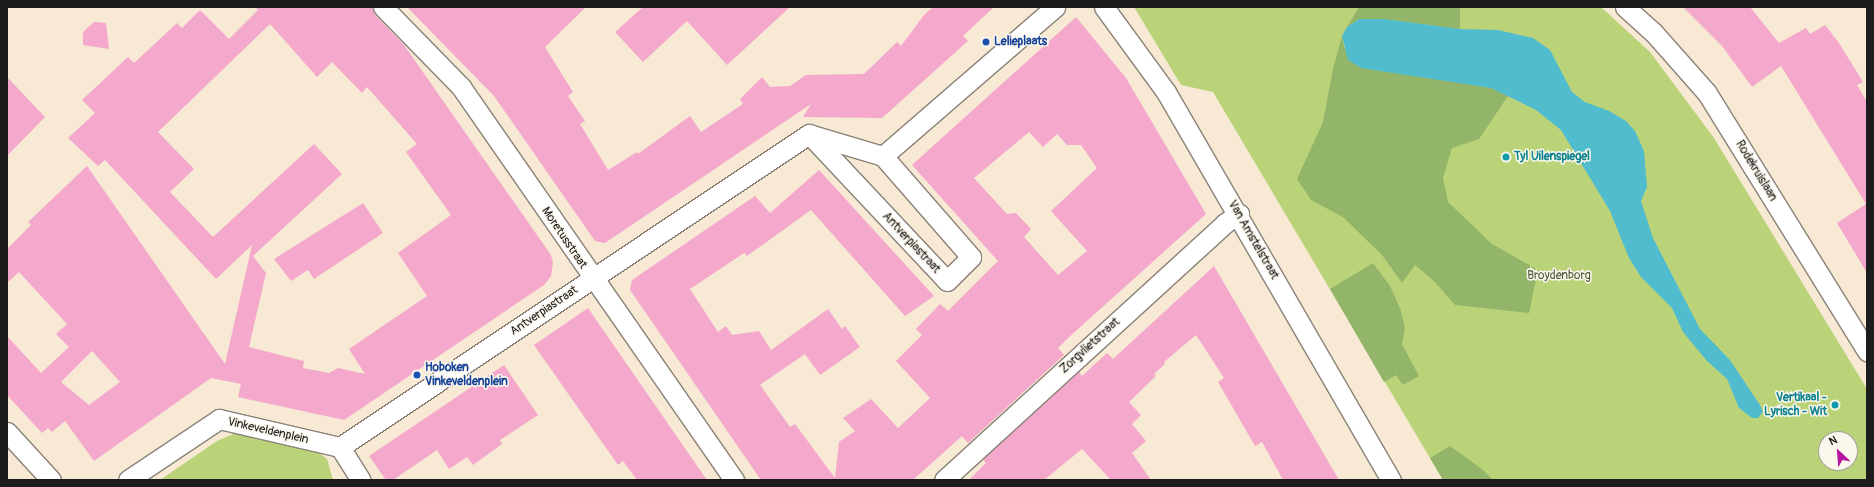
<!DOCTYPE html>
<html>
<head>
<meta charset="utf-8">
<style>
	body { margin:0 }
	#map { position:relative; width:1874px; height:487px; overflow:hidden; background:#f7e9d4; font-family:Pangolin,sans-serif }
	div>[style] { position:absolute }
	.green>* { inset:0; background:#bad379 }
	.forest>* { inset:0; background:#93b569 }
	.water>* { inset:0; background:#52bccf }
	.building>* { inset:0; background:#f4a8cc }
	.roads { filter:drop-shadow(1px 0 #8a8278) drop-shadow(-1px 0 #8a8278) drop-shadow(0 1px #8a8278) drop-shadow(0 -1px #8a8278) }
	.minor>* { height:19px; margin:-9.5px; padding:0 9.5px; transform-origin:9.5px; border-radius:9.5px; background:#fff }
	.dots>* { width:11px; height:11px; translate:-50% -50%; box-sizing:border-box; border:2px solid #fbf7ec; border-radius:50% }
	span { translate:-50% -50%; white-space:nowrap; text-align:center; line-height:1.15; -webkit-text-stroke:3px #fbf7ec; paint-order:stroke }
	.transit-label { font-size:12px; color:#164399; font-weight:700 }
	.left { translate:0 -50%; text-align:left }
	.culture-label { font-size:12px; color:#0d838f; font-weight:700 }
	.right { translate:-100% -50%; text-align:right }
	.street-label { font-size:12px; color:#1c1c1c }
	.park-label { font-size:12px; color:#535c3d }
	.frame { position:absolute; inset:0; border:8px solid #1c1c1c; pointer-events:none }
	.north { position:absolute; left:1818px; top:431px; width:40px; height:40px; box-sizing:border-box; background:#fbf7ec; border:1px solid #a29f99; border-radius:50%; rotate:334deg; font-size:11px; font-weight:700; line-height:16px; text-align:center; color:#1c1c1c }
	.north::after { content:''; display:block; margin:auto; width:14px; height:18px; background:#b5179e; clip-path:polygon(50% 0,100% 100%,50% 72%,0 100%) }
</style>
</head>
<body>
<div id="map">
	<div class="green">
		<div style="clip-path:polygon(evenodd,1134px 7px,1601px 7px,1650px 52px,1714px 138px,1867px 389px,1867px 480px,1443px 480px,1213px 92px,1181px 85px,1134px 7px,1826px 439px,1850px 439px,1850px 463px,1826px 463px,1826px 439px)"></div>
		<div style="clip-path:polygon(238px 432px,311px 447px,327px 459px,333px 480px,160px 480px,217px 441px)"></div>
	</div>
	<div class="forest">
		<div style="clip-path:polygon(1359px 7px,1460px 7px,1460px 29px,1384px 19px,1359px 19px,1347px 27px)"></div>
		<div style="clip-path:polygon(1342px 36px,1344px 48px,1361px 68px,1457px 81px,1491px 88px,1508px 96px,1479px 139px,1452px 148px,1443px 178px,1448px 202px,1492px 244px,1538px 270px,1529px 313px,1455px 305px,1435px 282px,1415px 265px,1402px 283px,1382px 255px,1343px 217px,1311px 200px,1297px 179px,1323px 122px,1333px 69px)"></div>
		<div style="clip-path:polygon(1373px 263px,1390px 286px,1400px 308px,1405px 328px,1402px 344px,1419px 376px,1403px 385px,1396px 375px,1384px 382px,1330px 289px)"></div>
		<div style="clip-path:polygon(1450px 446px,1483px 470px,1493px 480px,1443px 480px,1430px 458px)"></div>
	</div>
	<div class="water">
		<div style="clip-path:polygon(1359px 19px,1384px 19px,1460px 29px,1498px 30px,1533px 38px,1550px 50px,1572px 92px,1585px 102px,1609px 111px,1626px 121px,1635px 131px,1644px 151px,1647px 187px,1641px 201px,1653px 238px,1700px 329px,1730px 360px,1760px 405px,1763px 412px,1758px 418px,1752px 418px,1739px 408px,1727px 379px,1707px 361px,1683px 332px,1672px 308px,1641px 277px,1629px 258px,1610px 211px,1561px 130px,1536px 110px,1491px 88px,1361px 68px,1348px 60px,1342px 36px,1347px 27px)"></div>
	</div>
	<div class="building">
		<div style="clip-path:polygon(evenodd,255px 7px,372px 7px,375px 15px,404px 45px,551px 255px,553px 263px,551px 276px,544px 285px,344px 420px,238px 397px,241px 384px,211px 378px,94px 461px,65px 421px,52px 432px,48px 428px,42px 433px,7px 395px,7px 336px,41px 373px,69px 347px,56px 334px,67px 324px,19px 272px,7px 283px,7px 249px,31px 225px,28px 222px,87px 166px,225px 364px,252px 245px,216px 279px,105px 160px,98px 166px,68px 138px,95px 113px,82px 100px,128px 57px,134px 63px,177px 23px,182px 28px,200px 10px,229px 39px,258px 10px,255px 7px,270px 24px,317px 77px,332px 62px,362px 93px,367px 87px,417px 144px,406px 152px,451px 215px,398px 253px,427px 296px,349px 349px,365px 374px,338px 368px,329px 373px,303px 368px,304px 361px,249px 347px,266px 273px,253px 256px,342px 174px,314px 144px,213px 237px,170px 192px,194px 169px,158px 132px,270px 24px,255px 7px,92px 351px,120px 382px,89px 405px,61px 382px,92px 351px)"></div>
		<div style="clip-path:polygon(407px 7px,586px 7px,545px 47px,573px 92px,568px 96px,585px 121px,580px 124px,608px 170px,637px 152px,638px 154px,690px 116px,701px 132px,743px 104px,740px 99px,762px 77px,770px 87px,790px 86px,806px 75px,864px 74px,897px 42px,901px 46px,924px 15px,933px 7px,994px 7px,963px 36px,968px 41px,882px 118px,803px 117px,811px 104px,605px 243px,595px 241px,494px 96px)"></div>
		<div style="clip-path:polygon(643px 7px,790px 7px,727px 65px,687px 21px,643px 62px,615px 32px)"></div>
		<div style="clip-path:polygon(1683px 7px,1750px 7px,1779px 43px,1806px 28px,1810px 34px,1825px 25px,1839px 43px,1863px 82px,1857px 85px,1867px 102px,1867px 273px,1837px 223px,1866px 204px,1781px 66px,1752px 87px,1722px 46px)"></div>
		<div style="clip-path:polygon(evenodd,1076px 17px,1126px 78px,1206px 214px,1068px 338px,1058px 348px,1064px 355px,968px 443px,962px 436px,913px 480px,761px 480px,630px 290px,632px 280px,755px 196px,770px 213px,819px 170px,934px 296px,905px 316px,811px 210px,747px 256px,744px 253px,690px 289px,718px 332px,726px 326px,732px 335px,759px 331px,771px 350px,828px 309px,842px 329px,845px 326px,860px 347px,820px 375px,805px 354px,760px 385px,790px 427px,795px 424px,835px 478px,839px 442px,855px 431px,843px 418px,871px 399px,898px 428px,930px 398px,896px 361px,922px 335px,916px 329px,940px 304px,948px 311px,998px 261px,912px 165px,1076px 17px,1029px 132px,1043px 147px,1057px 134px,1067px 145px,1081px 145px,1097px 168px,1051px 211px,1087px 251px,1058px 275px,1024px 237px,1031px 229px,1016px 213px,1007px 214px,974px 178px,1029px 132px)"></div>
		<div style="clip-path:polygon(94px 22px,106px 23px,109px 49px,83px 45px,83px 32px)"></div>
		<div style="clip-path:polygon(7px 77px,45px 117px,7px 156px)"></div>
		<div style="clip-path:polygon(363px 203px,383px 233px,314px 279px,308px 270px,291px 281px,274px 259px)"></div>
		<div style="clip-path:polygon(1214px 266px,1339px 480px,1283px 480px,1262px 442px,1255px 446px,1218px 382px,1224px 378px,1196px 335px,1164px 362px,1165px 364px,1154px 374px,1156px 376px,1129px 402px,1141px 415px,1132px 424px,1146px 441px,1132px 453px,1151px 480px,1111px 480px,1082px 449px,1044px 480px,969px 480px,986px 463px,983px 459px,1079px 372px,1082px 376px,1107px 353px,1113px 359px)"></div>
		<div style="clip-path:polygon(588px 308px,682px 444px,707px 480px,637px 480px,623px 461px,618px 465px,534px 345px)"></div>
		<div style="clip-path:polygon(504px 365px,538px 415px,500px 440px,502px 444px,473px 465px,467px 457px,449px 469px,437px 450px,393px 480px,386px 480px,369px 456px)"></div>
	</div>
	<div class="roads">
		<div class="minor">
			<div style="left:383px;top:7px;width:112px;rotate:45.7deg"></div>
			<div style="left:461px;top:87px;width:479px;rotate:55.2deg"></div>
			<div style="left:1104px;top:7px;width:105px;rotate:53.9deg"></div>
			<div style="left:1166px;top:92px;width:449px;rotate:59.9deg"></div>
			<div style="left:1625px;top:7px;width:38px;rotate:42deg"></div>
			<div style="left:1653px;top:32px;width:81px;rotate:48.5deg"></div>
			<div style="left:1707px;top:93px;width:304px;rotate:58.2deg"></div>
			<div style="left:810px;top:135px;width:200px;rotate:46.8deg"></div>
			<div style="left:947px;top:281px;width:34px;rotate:-45deg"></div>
			<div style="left:971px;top:257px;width:134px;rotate:-131.1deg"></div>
			<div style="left:7px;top:432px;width:65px;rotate:47.5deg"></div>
			<div style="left:340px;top:447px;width:564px;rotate:-33.72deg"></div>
			<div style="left:809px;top:134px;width:77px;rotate:16.6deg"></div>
			<div style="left:883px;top:156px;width:228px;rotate:-40.9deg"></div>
			<div style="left:128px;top:480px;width:110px;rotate:-33.8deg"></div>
			<div style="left:219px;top:419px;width:124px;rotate:13deg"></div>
			<div style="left:340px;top:447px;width:39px;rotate:58deg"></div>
			<div style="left:944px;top:480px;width:381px;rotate:-42.4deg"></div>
			<div style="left:1225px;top:223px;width:17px;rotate:-33deg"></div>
		</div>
	</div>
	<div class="dots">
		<div style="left:986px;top:42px;background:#1a4fb4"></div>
		<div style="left:1506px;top:157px;background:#0f9aa8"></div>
		<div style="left:417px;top:375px;background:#1a4fb4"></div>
		<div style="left:1835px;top:405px;background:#0f9aa8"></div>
	</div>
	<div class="transit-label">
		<span class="left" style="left:994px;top:42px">Lelieplaats</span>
		<span class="left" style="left:425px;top:375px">Hoboken<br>Vinkeveldenplein</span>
	</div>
	<div class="culture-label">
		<span class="left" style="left:1514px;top:157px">Tyl Uilenspiegel</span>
		<span class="right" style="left:1827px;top:405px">Vertikaal -<br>Lyrisch - Wit</span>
	</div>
	<div class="street-label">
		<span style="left:1756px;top:171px;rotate:59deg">Rodekruislaan</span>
		<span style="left:564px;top:238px;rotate:56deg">Moretusstraat</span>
		<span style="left:1253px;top:240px;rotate:60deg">Van Amstelstraat</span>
		<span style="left:911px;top:243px;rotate:47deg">Antverpiastraat</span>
		<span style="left:544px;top:311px;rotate:-34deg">Antverpiastraat</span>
		<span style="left:1090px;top:346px;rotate:-42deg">Zorgvlietstraat</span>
		<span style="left:268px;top:431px;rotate:13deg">Vinkeveldenplein</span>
	</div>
	<div class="park-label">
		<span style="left:1559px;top:276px">Broydenborg</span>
	</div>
	<div class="frame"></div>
	<div class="north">N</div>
</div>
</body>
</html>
